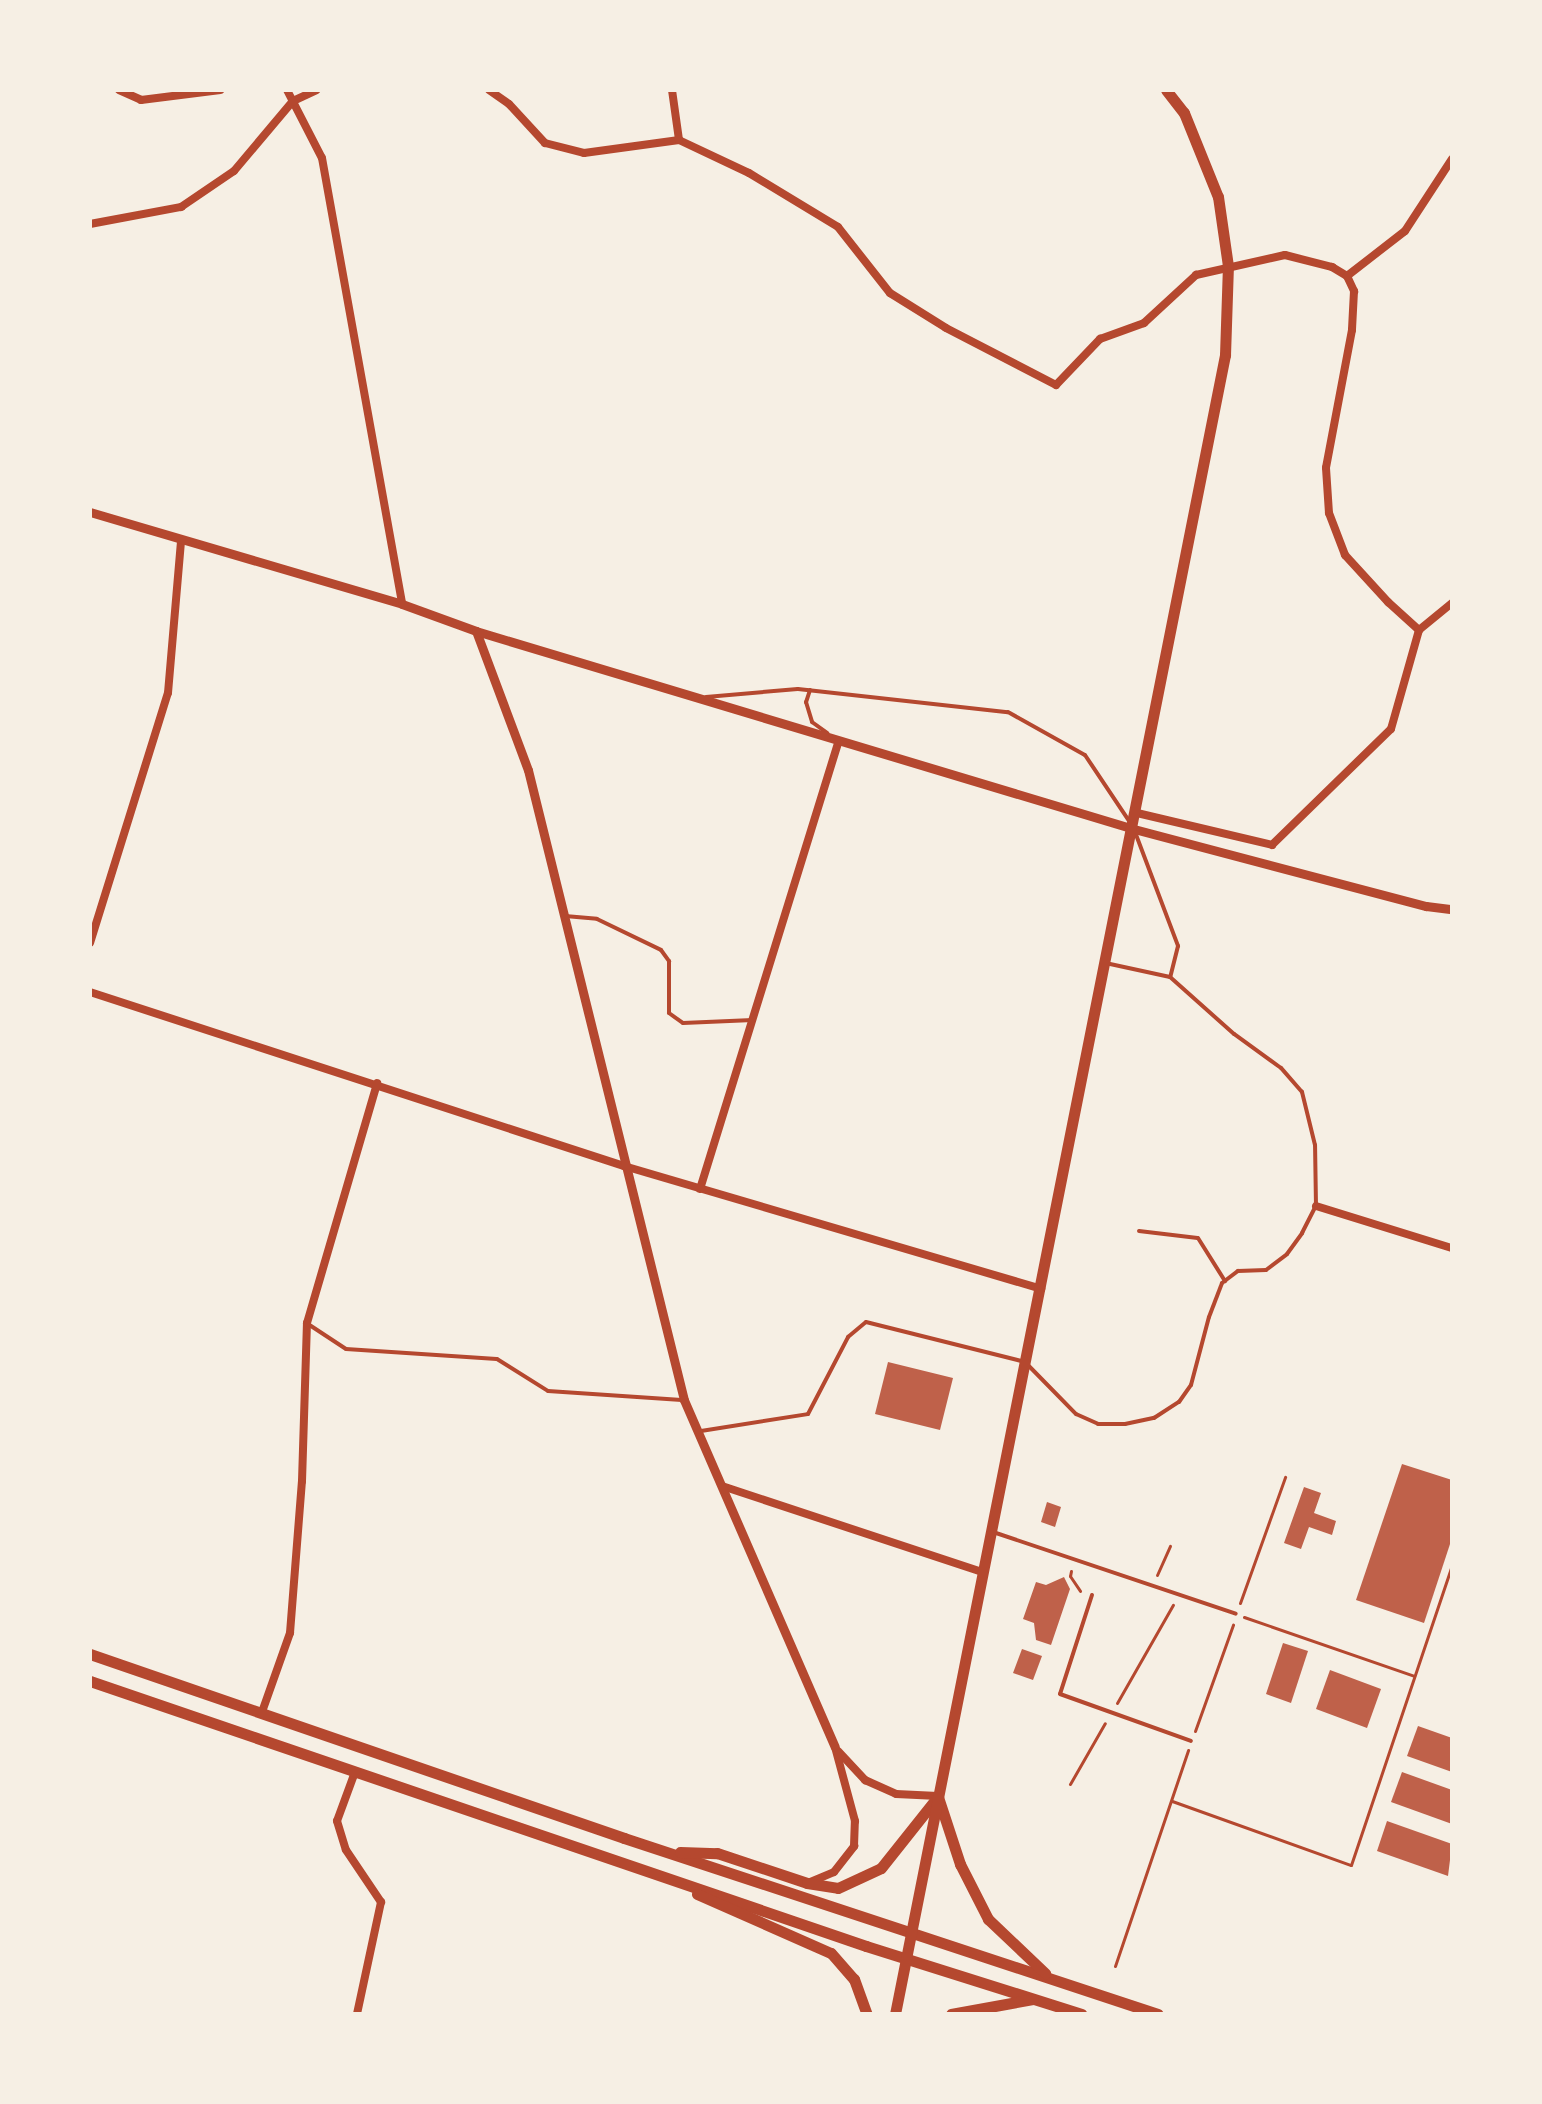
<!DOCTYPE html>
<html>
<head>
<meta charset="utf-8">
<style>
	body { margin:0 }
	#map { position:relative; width:1542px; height:2104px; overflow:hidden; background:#f6efe4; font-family:Helvetica,sans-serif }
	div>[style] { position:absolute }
	.building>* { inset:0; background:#bf614a }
	.path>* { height:3px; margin:-1.5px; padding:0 1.5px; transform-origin:1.5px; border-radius:1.5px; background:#b5482f }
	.service>* { height:4px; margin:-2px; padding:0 2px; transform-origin:2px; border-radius:2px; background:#b5482f }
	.minor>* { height:8px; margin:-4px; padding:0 4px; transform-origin:4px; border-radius:4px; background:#b5482f }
	.tertiary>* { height:9px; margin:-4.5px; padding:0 4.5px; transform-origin:4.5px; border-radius:4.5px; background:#b5482f }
	.secondary>* { height:11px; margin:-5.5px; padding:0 5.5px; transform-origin:5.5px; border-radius:5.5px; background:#b5482f }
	span { translate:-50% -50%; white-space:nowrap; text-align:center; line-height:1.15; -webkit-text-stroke:7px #f6efe4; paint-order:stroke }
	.frame { position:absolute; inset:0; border:92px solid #f6efe4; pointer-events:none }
</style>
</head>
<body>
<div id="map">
	<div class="building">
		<div style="clip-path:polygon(888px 1362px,953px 1378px,940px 1430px,875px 1414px)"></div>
		<div style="clip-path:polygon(1402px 1464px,1452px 1480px,1452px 1538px,1424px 1623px,1356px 1600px)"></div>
		<div style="clip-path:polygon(1304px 1487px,1321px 1493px,1314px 1513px,1336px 1521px,1332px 1535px,1309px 1527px,1301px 1549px,1284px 1543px)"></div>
		<div style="clip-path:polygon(1047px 1502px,1061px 1507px,1055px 1527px,1041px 1522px)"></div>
		<div style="clip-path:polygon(1064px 1577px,1070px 1589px,1051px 1645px,1036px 1640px,1034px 1623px,1023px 1619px,1036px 1582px,1046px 1585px)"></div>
		<div style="clip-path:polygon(1283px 1643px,1308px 1651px,1291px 1703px,1266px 1694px)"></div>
		<div style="clip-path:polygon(1022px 1649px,1042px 1656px,1033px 1680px,1013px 1673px)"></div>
		<div style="clip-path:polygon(1330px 1670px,1381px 1689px,1367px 1728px,1316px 1709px)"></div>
		<div style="clip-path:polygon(1418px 1726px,1452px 1738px,1452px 1772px,1407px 1756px)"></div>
		<div style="clip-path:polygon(1402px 1772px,1452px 1790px,1452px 1824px,1391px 1802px)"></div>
		<div style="clip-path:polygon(1387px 1821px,1452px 1844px,1448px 1876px,1377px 1851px)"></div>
	</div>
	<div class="path">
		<div style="left:1071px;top:1571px;width:5px;rotate:101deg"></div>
		<div style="left:1070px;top:1576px;width:18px;rotate:56deg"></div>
		<div style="left:1157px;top:1575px;width:32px;rotate:-66deg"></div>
		<div style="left:1240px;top:1603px;width:134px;rotate:-70.3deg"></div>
		<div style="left:1244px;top:1617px;width:180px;rotate:19.1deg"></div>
		<div style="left:1117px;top:1703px;width:113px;rotate:-60.3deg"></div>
		<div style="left:1195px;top:1731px;width:113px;rotate:-70.3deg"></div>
		<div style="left:1070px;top:1784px;width:70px;rotate:-60.2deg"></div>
		<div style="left:1172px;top:1801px;width:190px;rotate:19.7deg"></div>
		<div style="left:1351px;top:1865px;width:317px;rotate:-71.4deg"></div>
		<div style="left:1115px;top:1966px;width:228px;rotate:-71.3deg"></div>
	</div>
	<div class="service">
		<div style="left:810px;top:690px;width:13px;rotate:108deg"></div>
		<div style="left:806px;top:702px;width:21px;rotate:73deg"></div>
		<div style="left:812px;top:722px;width:19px;rotate:36deg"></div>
		<div style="left:706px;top:697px;width:92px;rotate:-5deg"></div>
		<div style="left:798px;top:689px;width:211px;rotate:6.3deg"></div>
		<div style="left:1008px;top:712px;width:88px;rotate:29.2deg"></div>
		<div style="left:1085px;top:755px;width:79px;rotate:56.3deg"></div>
		<div style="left:1135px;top:832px;width:122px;rotate:69.3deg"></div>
		<div style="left:1178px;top:946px;width:32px;rotate:104deg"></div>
		<div style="left:565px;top:916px;width:32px;rotate:5deg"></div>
		<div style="left:597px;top:919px;width:71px;rotate:25.8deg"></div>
		<div style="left:661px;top:950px;width:14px;rotate:54deg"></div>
		<div style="left:669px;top:961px;width:52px;rotate:90deg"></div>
		<div style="left:669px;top:1013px;width:17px;rotate:36deg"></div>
		<div style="left:683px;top:1023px;width:70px;rotate:-2.5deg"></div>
		<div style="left:1139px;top:1231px;width:59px;rotate:6.8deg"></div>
		<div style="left:1198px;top:1238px;width:51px;rotate:57.9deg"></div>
		<div style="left:308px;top:1324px;width:45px;rotate:33.3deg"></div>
		<div style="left:346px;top:1349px;width:151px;rotate:3.8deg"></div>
		<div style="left:497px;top:1359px;width:60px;rotate:32.1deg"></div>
		<div style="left:548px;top:1391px;width:134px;rotate:3.8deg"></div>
		<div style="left:701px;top:1431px;width:108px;rotate:-9deg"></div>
		<div style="left:808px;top:1414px;width:87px;rotate:-62.5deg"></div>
		<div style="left:848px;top:1337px;width:23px;rotate:-40deg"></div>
		<div style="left:866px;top:1322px;width:164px;rotate:14.1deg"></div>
		<div style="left:1025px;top:1362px;width:73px;rotate:45.6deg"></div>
		<div style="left:1076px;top:1414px;width:24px;rotate:24deg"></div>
		<div style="left:1098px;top:1424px;width:27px"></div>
		<div style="left:1125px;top:1424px;width:30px;rotate:-12deg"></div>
		<div style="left:1154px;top:1418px;width:30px;rotate:-33deg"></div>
		<div style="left:1179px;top:1402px;width:21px;rotate:-55deg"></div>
		<div style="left:1191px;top:1385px;width:70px;rotate:-75.2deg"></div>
		<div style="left:1209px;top:1317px;width:36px;rotate:-69deg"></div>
		<div style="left:1222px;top:1283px;width:20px;rotate:-37deg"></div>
		<div style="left:1238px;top:1271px;width:28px;rotate:-2deg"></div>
		<div style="left:1266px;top:1270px;width:26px;rotate:-37deg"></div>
		<div style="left:1287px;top:1254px;width:26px;rotate:-54deg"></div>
		<div style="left:1302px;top:1233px;width:30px;rotate:-63deg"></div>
		<div style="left:1316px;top:1206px;width:61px;rotate:-90.9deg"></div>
		<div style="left:1315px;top:1145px;width:55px;rotate:-103.8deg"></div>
		<div style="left:1302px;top:1092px;width:32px;rotate:-131deg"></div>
		<div style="left:1281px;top:1068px;width:58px;rotate:-144.1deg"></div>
		<div style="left:1234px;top:1034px;width:86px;rotate:-138.3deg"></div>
		<div style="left:1170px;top:977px;width:66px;rotate:-167.7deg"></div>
		<div style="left:993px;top:1532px;width:256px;rotate:18.6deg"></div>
		<div style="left:1092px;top:1595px;width:104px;rotate:107.9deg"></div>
		<div style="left:1060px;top:1694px;width:139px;rotate:19.7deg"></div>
	</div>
	<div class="minor">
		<div style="left:119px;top:90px;width:24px;rotate:24deg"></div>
		<div style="left:141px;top:100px;width:80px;rotate:-7.2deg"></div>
		<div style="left:287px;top:90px;width:76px;rotate:62.8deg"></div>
		<div style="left:322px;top:158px;width:453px;rotate:79.8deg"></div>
		<div style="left:489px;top:90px;width:24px;rotate:35deg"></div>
		<div style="left:509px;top:104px;width:53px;rotate:47.3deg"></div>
		<div style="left:545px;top:143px;width:40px;rotate:14.4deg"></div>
		<div style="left:584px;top:153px;width:96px;rotate:-7.8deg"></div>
		<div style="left:679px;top:140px;width:77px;rotate:25.2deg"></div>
		<div style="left:749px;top:173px;width:104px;rotate:31.2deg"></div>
		<div style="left:838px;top:227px;width:84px;rotate:51.8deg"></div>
		<div style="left:890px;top:293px;width:66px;rotate:32deg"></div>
		<div style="left:946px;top:328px;width:124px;rotate:27.4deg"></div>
		<div style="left:1056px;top:385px;width:64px;rotate:-46.3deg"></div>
		<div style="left:1100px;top:339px;width:47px;rotate:-20deg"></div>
		<div style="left:1144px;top:323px;width:71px;rotate:-42.7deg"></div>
		<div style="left:1196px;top:275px;width:91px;rotate:-12.7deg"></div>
		<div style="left:1285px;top:255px;width:49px;rotate:14.3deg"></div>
		<div style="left:1332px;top:267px;width:17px;rotate:31deg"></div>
		<div style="left:1347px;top:276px;width:17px;rotate:65deg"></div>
		<div style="left:1354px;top:291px;width:39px;rotate:93deg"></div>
		<div style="left:1352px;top:330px;width:140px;rotate:100.7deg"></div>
		<div style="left:1326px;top:468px;width:45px;rotate:86.2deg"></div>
		<div style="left:1329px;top:513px;width:45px;rotate:69.1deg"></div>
		<div style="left:1345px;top:555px;width:64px;rotate:47.5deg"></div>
		<div style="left:1388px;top:602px;width:42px;rotate:42.1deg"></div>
		<div style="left:672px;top:90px;width:50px;rotate:82deg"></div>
		<div style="left:90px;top:224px;width:93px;rotate:-10.6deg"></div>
		<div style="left:181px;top:207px;width:64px;rotate:-34.2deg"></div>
		<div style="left:234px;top:171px;width:92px;rotate:-49.9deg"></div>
		<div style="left:293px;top:101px;width:26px;rotate:-25deg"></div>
		<div style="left:1347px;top:276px;width:73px;rotate:-37.8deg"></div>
		<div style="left:1405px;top:231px;width:86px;rotate:-56.9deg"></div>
		<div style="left:1137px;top:813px;width:139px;rotate:13.3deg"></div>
		<div style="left:1272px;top:845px;width:166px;rotate:-44.3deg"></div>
		<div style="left:1391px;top:729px;width:103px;rotate:-74.2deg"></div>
		<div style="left:1419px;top:630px;width:43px;rotate:-39.3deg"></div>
		<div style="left:90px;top:943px;width:262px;rotate:-72.7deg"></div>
		<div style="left:168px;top:693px;width:153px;rotate:-85.1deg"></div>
		<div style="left:90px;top:992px;width:562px;rotate:18.05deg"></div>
		<div style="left:624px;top:1166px;width:435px;rotate:16.4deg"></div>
		<div style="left:700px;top:1189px;width:469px;rotate:-72.8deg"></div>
		<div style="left:1316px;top:1206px;width:142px;rotate:17.2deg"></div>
		<div style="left:722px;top:1486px;width:274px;rotate:18.3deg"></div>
		<div style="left:262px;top:1712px;width:84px;rotate:-70.5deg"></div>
		<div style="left:290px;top:1633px;width:152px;rotate:-85.5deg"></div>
		<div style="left:302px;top:1481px;width:158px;rotate:-88.2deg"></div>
		<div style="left:307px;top:1323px;width:250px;rotate:-73.7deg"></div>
		<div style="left:838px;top:1751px;width:40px;rotate:47deg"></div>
		<div style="left:865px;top:1780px;width:34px;rotate:24deg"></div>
		<div style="left:896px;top:1794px;width:42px;rotate:2.7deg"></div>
		<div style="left:355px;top:1772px;width:52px;rotate:110.2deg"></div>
		<div style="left:337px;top:1821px;width:30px;rotate:73deg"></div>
		<div style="left:346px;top:1850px;width:63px;rotate:56.1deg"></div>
		<div style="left:381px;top:1902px;width:115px;rotate:102.1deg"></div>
		<div style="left:808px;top:1883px;width:28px;rotate:-23deg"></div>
		<div style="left:834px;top:1872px;width:33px;rotate:-52deg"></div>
		<div style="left:854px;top:1846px;width:25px;rotate:-88deg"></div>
		<div style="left:855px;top:1821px;width:77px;rotate:-105.1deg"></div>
	</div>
	<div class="tertiary">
		<div style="left:90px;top:512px;width:325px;rotate:16.4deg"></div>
		<div style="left:402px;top:604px;width:79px;rotate:20deg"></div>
		<div style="left:476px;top:631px;width:148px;rotate:69.5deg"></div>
		<div style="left:528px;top:770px;width:649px;rotate:76.09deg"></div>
		<div style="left:684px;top:1400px;width:378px;rotate:66.5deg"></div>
		<div style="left:476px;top:631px;width:687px;rotate:16.75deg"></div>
		<div style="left:1134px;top:829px;width:302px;rotate:14.8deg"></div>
		<div style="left:1426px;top:906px;width:26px;rotate:7deg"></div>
	</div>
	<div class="secondary">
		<div style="left:90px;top:1654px;width:565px;rotate:19.01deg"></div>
		<div style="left:624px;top:1838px;width:562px;rotate:18.24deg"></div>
		<div style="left:90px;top:1681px;width:820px;rotate:18.85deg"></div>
		<div style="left:866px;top:1946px;width:226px;rotate:17.5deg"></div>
		<div style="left:938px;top:1797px;width:71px;rotate:71.8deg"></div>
		<div style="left:960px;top:1864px;width:62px;rotate:63deg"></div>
		<div style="left:988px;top:1919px;width:79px;rotate:43.5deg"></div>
		<div style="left:680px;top:1852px;width:37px;rotate:2deg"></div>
		<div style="left:717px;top:1853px;width:95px;rotate:18.4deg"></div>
		<div style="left:807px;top:1883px;width:31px;rotate:9deg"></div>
		<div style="left:838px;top:1888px;width:47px;rotate:-24.9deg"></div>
		<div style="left:881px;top:1868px;width:87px;rotate:-51.5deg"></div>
		<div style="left:697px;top:1894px;width:146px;rotate:23.8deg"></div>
		<div style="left:831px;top:1953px;width:35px;rotate:49deg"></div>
		<div style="left:854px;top:1979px;width:37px;rotate:70deg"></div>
		<div style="left:895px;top:2014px;width:1692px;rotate:-78.75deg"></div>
		<div style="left:1225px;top:355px;width:89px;rotate:-88.1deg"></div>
		<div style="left:1228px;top:266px;width:70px;rotate:-98.2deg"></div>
		<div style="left:1218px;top:197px;width:91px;rotate:-112deg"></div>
		<div style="left:1184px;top:113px;width:29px;rotate:-128deg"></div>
		<div style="left:951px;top:2014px;width:83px;rotate:-10.4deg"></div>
	</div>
	<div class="frame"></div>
</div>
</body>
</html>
